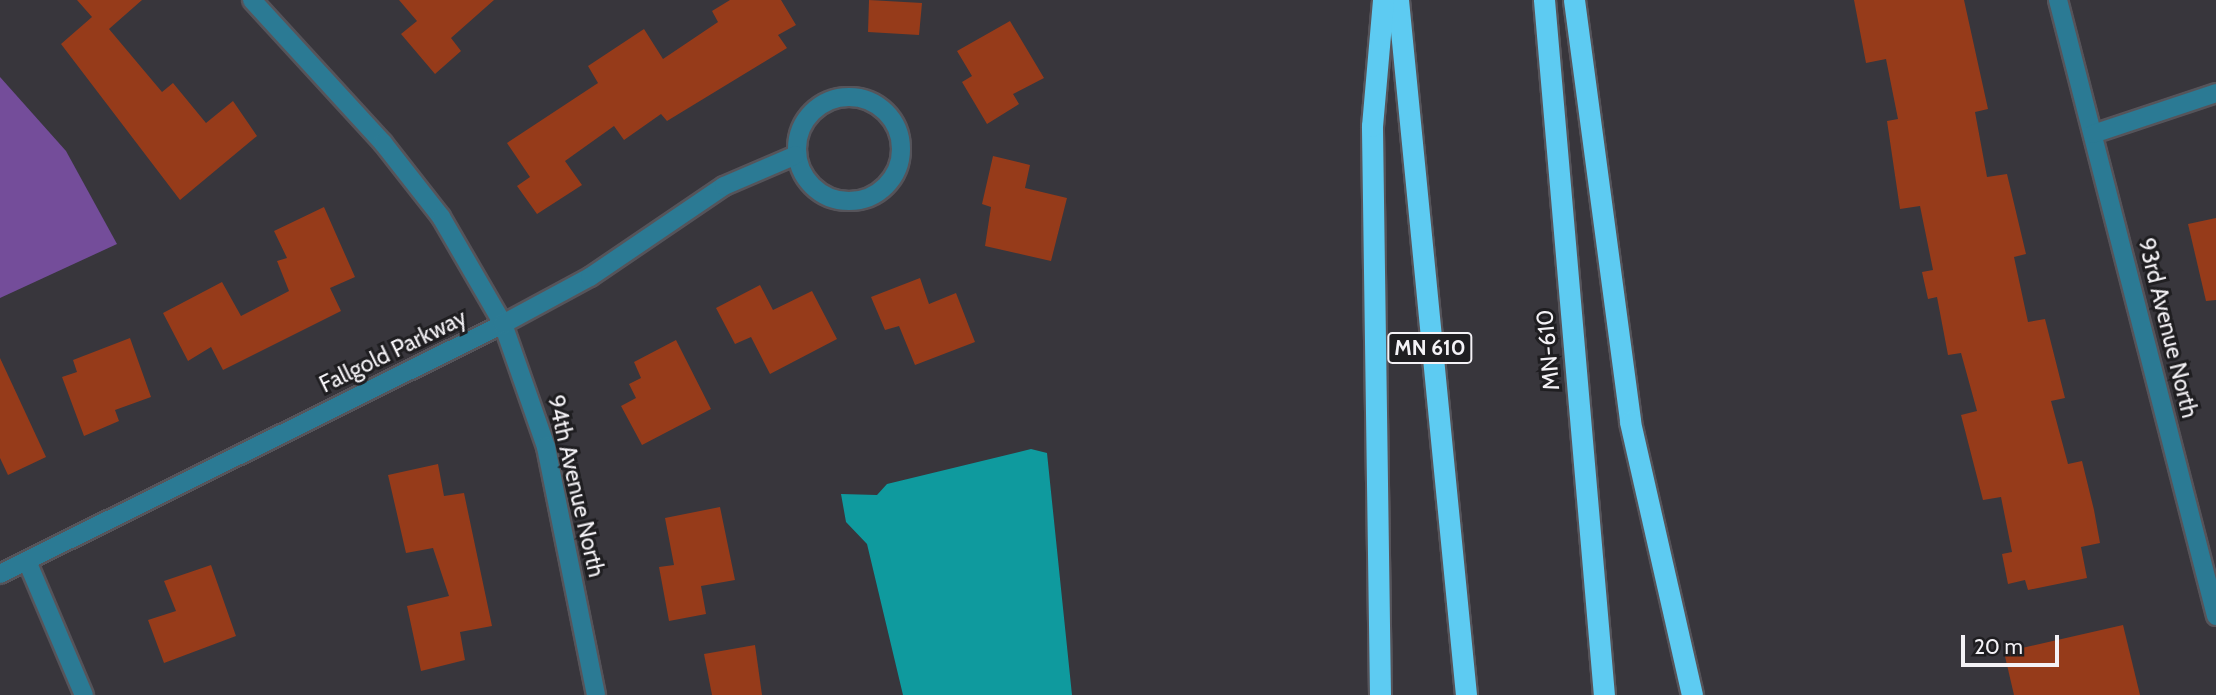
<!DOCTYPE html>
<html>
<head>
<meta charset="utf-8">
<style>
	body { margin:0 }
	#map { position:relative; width:2216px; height:695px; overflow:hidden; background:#38363c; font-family:Cabin,sans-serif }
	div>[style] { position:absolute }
	.green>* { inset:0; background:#744d9a }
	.water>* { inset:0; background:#0f9a9e }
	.building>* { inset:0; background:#963b1a }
	.roads { filter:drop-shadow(2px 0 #56545a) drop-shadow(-2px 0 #56545a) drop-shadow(0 2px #56545a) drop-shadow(0 -2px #56545a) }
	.minor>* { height:18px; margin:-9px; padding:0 9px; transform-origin:9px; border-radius:9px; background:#2b7a94 }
	.minor>.ring { margin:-9px; padding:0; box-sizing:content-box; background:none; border:18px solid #2b7a94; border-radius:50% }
	.highway>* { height:21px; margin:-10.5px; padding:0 10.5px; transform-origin:10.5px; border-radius:10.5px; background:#5dcbf2 }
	span { translate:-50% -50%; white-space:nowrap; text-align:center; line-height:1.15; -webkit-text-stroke:6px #1f1e21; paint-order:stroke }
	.shield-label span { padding:2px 5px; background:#1f1e21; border:2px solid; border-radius:5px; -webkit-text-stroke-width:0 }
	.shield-label { font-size:21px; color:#f4f2f6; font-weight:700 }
	.street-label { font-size:23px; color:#f4f2f6 }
	.scale { position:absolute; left:1961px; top:635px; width:98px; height:32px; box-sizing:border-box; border:4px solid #f4f2f6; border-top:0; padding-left:9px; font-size:21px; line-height:24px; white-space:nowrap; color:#f4f2f6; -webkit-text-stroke:5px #1f1e21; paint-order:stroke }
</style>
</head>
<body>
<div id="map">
	<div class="green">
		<div style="clip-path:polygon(0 77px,66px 151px,117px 244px,0 298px)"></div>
	</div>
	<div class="water">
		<div style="clip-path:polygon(1031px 449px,1047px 453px,1072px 695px,903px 695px,867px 544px,846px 522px,841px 494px,877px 495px,887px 484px)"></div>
	</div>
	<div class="building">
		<div style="clip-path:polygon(77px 0,142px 0,109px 29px,162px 92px,173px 83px,206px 123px,233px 101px,257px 136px,180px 200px,61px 44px,92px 17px)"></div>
		<div style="clip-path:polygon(399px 0,494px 0,451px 38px,461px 51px,435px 74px,401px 34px,417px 21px)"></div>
		<div style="clip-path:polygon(730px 0,781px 0,796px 25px,778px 35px,787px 48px,667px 121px,661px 114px,624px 140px,614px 126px,565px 161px,582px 185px,537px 214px,517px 186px,530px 177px,507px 143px,598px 83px,588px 66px,644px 29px,663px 59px,718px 22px,712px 11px)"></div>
		<div style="clip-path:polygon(869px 0,922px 3px,919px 35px,868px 32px)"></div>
		<div style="clip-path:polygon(1854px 0,1964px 0,1988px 109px,1975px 112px,1987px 177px,2007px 174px,2026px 254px,2014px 257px,2028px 322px,2045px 319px,2065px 398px,2051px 401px,2068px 464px,2082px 461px,2094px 510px,2100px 543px,2081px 547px,2087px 578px,2028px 590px,2025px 580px,2008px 584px,2002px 554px,2012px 552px,2001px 497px,1983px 500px,1961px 415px,1977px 411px,1961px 353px,1948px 355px,1937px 297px,1928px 299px,1922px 272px,1933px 270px,1920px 206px,1900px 209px,1887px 121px,1898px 119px,1886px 59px,1866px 63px)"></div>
		<div style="clip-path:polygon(1010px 21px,1044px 78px,1013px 94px,1019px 104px,987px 124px,962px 82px,972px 76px,957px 51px)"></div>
		<div style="clip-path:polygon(993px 156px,1030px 165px,1025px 188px,1067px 198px,1051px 261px,985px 246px,991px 207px,982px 204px)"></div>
		<div style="clip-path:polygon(324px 207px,355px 277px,330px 288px,341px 311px,223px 370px,211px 347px,188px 361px,163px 313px,222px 282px,241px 316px,289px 291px,277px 261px,287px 258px,274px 231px)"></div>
		<div style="clip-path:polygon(2216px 218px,2216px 300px,2206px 301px,2188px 224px)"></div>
		<div style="clip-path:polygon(920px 278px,929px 304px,956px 293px,975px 342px,915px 365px,899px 326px,885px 330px,871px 297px)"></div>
		<div style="clip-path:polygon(760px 285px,773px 310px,812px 291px,837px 339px,770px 374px,751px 337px,735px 344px,716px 308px)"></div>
		<div style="clip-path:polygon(130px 338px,151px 397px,115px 410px,119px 421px,84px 436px,62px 377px,77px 372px,73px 360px)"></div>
		<div style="clip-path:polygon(676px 340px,711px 409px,642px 445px,621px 406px,636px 398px,629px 384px,641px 378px,634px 362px)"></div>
		<div style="clip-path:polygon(0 358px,46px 457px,8px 475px,0 458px)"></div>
		<div style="clip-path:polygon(438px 464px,444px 496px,464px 493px,492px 626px,460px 632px,465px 660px,421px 671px,407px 606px,449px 596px,433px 548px,406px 553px,388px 475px)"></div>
		<div style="clip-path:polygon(720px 507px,735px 580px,701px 586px,706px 614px,669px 621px,659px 567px,674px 565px,665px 518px)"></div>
		<div style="clip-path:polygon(211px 565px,236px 636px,164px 663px,148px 620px,176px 611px,164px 581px)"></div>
		<div style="clip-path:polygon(2123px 625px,2140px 695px,2014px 695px,2004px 652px)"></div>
		<div style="clip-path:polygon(755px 645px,762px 695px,712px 695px,704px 654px)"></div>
	</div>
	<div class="roads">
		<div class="minor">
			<div style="left:252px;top:0;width:194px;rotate:47.5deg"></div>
			<div style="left:383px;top:143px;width:94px;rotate:51.9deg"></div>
			<div style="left:441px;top:217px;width:124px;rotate:59.9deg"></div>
			<div style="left:503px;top:324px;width:130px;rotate:70.7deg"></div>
			<div style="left:546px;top:447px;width:253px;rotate:78.6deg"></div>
			<div style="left:2058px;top:0;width:636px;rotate:75.61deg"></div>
			<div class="ring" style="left:797px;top:97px;width:86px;height:86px"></div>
			<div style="left:2093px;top:134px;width:130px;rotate:-18.4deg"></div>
			<div style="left:27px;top:561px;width:146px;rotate:67deg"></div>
			<div style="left:0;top:574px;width:562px;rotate:-26.43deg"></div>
			<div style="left:503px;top:324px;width:99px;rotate:-28.4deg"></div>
			<div style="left:590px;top:277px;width:162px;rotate:-34.2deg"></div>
			<div style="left:724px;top:186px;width:78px;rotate:-23.3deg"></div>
		</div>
		<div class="highway">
			<div style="left:1398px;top:0;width:698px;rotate:84.41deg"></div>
			<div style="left:1544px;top:0;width:698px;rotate:85.07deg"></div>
			<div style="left:1574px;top:0;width:426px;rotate:82.4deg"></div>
			<div style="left:1630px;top:422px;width:280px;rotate:77.2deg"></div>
			<div style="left:1380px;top:695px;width:569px;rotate:-90.81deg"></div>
			<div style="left:1372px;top:126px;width:126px;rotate:-85deg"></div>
		</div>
	</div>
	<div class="shield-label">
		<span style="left:1430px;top:348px">MN 610</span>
	</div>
	<div class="street-label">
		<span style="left:2168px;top:328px;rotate:76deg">93rd Avenue North</span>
		<span style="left:1548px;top:350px;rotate:-95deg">MN-610</span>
		<span style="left:393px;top:351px;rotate:-26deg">Fallgold Parkway</span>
		<span style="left:576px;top:486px;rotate:77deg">94th Avenue North</span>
	</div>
	<div class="scale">20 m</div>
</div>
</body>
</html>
